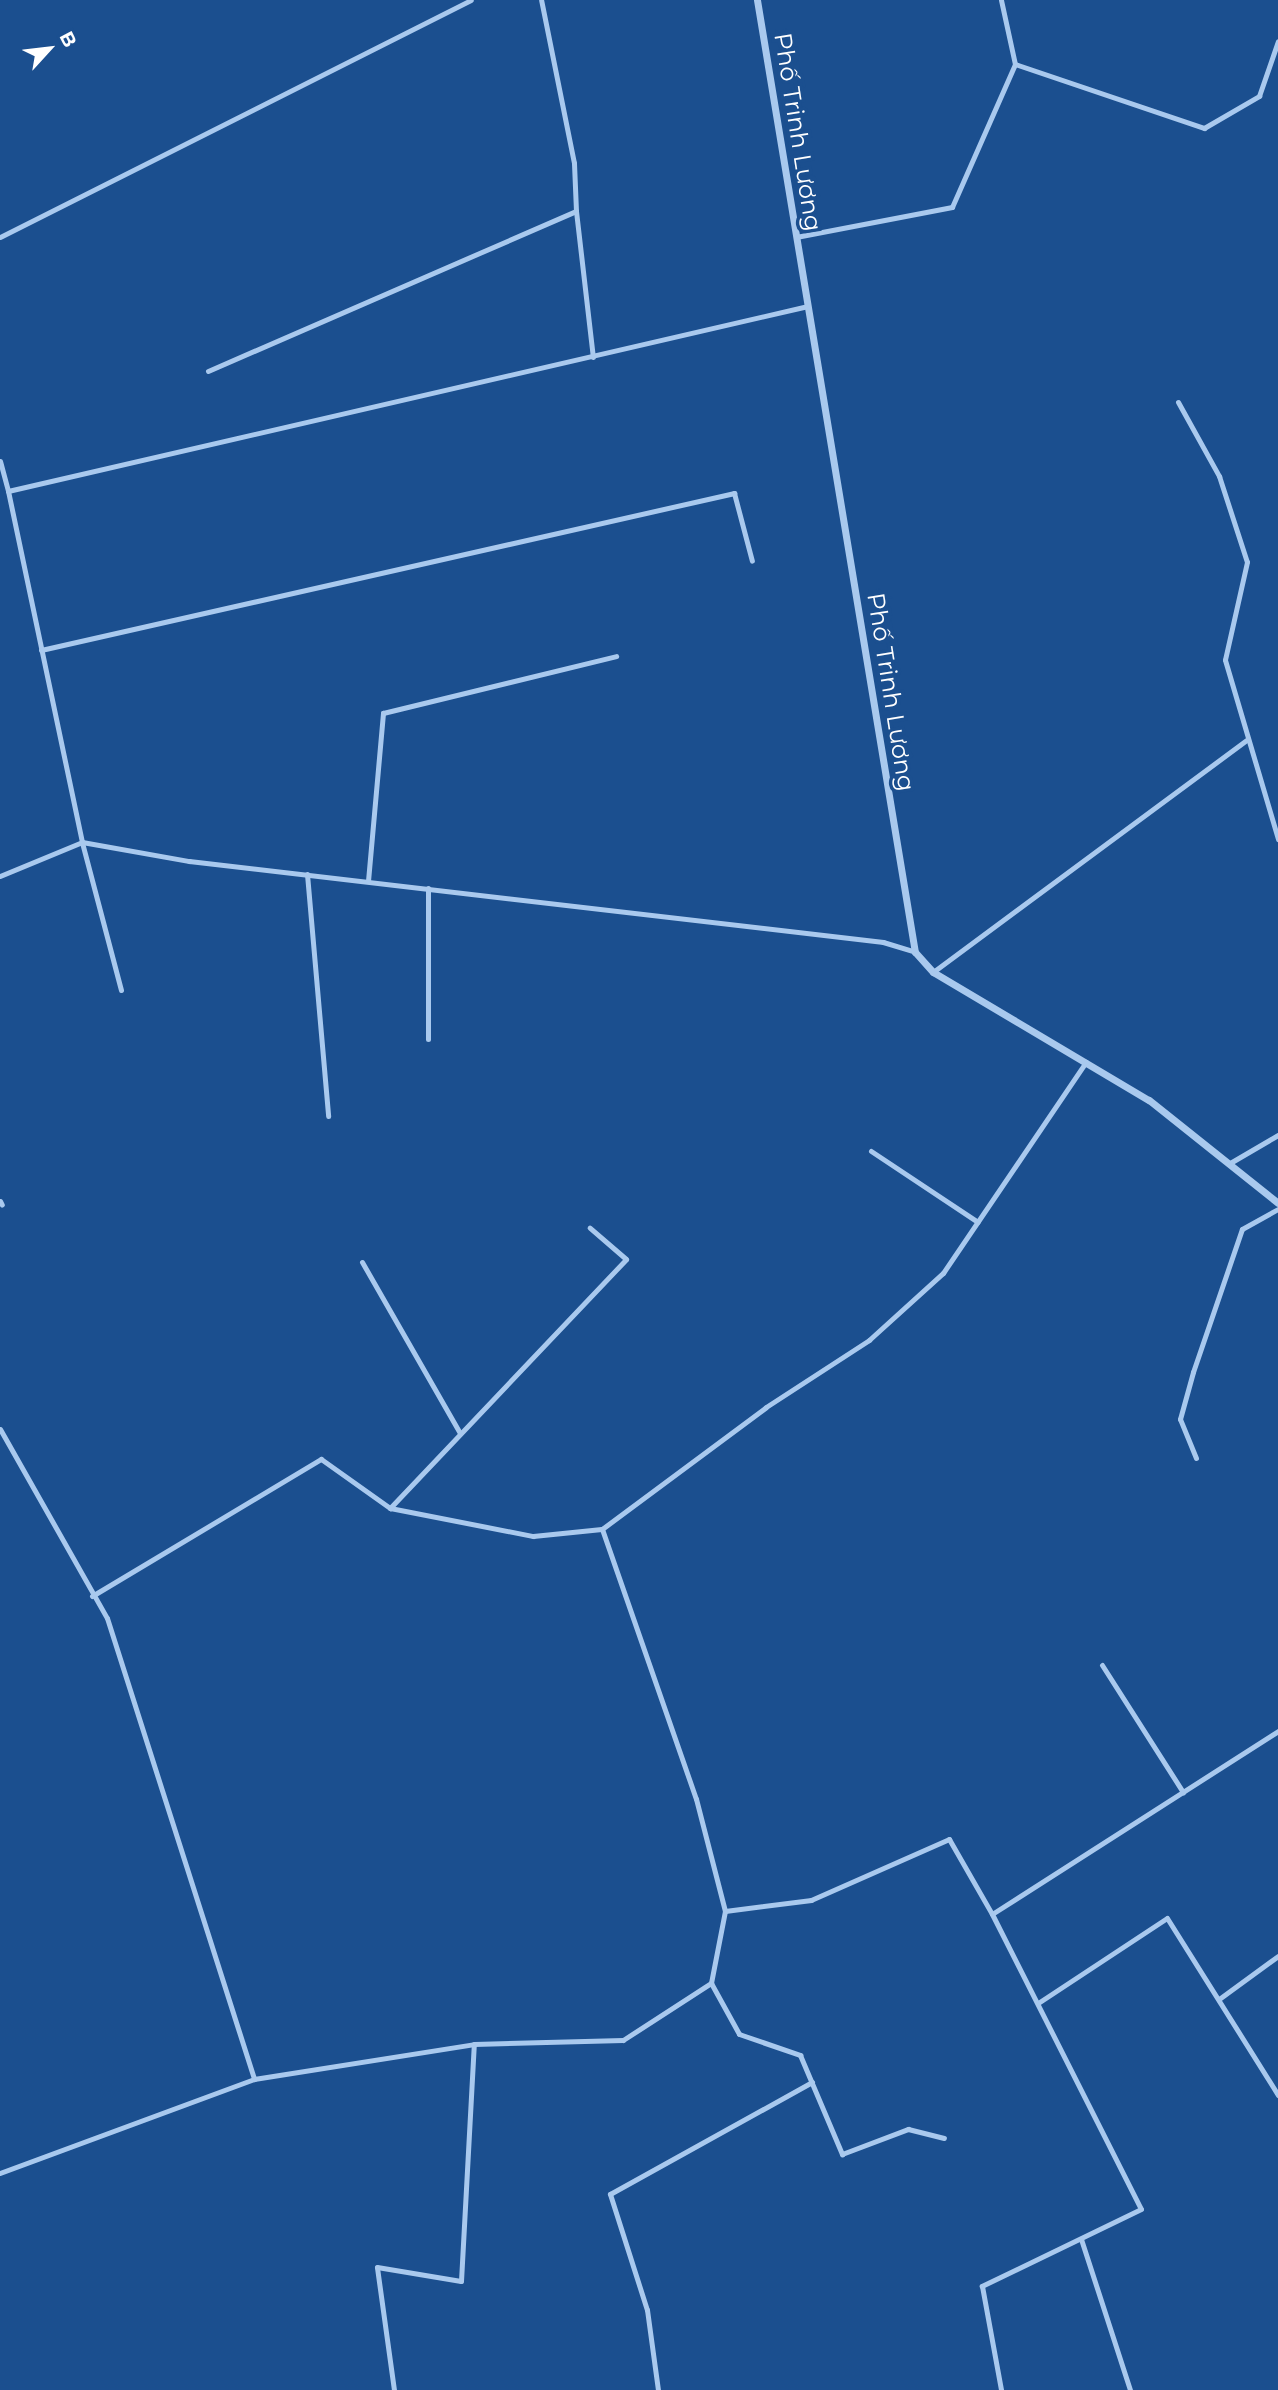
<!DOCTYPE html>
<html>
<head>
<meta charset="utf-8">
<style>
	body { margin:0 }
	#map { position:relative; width:1278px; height:2390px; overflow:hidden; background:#1b4f8f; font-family:Montserrat,sans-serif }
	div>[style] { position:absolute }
	.service>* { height:5px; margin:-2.5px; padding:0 2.5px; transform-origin:2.5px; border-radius:2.5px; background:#a9c9ee }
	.minor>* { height:7px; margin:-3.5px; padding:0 3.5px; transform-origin:3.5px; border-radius:3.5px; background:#a9c9ee }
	span { translate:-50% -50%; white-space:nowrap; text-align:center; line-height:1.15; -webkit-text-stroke:7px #1b4f8f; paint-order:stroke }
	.street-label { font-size:24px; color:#fff }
	.north { position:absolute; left:14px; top:14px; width:70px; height:70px; -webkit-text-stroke:5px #1b4f8f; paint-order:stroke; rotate:63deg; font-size:19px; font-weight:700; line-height:28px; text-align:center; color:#fff }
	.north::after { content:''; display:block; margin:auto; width:24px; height:32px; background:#fff; clip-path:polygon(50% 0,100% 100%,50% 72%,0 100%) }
</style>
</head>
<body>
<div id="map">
	<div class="service">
		<div style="left:1001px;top:0;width:66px;rotate:77.7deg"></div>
		<div style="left:576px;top:211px;width:147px;rotate:83.4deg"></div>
		<div style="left:0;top:237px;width:527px;rotate:-26.71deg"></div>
		<div style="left:796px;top:237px;width:159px;rotate:-10.9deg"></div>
		<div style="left:952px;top:207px;width:156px;rotate:-66.2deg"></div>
		<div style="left:1015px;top:64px;width:200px;rotate:18.7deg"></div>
		<div style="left:1204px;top:128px;width:64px;rotate:-30.2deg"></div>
		<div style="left:1259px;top:96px;width:58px;rotate:-70.9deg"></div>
		<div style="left:208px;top:371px;width:401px;rotate:-23.5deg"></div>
		<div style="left:576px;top:211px;width:48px;rotate:-92.4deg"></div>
		<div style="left:574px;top:163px;width:166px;rotate:-101.4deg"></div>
		<div style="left:1178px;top:402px;width:85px;rotate:61deg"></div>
		<div style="left:1219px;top:476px;width:90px;rotate:72deg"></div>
		<div style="left:1247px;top:562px;width:100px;rotate:102.7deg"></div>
		<div style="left:1225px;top:660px;width:187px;rotate:73.5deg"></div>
		<div style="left:0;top:461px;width:31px;rotate:75deg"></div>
		<div style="left:41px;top:650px;width:711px;rotate:-12.76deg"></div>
		<div style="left:734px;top:493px;width:70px;rotate:75.2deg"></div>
		<div style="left:307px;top:874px;width:243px;rotate:85deg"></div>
		<div style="left:0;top:876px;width:89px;rotate:-22.5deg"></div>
		<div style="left:82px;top:842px;width:109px;rotate:10.1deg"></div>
		<div style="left:189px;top:861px;width:699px;rotate:6.66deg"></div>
		<div style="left:883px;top:942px;width:34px;rotate:17deg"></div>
		<div style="left:368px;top:881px;width:169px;rotate:-84.9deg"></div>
		<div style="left:383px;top:713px;width:240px;rotate:-13.7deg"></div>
		<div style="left:933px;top:972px;width:390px;rotate:-36.5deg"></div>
		<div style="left:121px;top:990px;width:153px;rotate:-104.8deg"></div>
		<div style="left:82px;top:842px;width:359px;rotate:-101.9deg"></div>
		<div style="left:8px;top:491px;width:821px;rotate:-13.02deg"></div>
		<div style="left:428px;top:1039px;width:151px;rotate:-90deg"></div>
		<div style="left:871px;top:1151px;width:128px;rotate:33.6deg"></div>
		<div style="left:1230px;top:1163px;width:56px;rotate:-30.3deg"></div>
		<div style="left:0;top:1201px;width:4px;rotate:63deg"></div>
		<div style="left:362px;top:1262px;width:197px;rotate:60.2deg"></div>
		<div style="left:0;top:1429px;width:217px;rotate:60.5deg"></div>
		<div style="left:107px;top:1618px;width:484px;rotate:72.3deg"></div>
		<div style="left:1196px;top:1458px;width:42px;rotate:-112.3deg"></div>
		<div style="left:1180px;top:1419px;width:49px;rotate:-74.5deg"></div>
		<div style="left:1193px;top:1372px;width:151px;rotate:-71.1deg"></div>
		<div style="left:1242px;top:1229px;width:41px;rotate:-29.1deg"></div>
		<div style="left:390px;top:1508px;width:146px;rotate:11.1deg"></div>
		<div style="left:533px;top:1536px;width:69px;rotate:-5.8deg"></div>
		<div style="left:602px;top:1529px;width:204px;rotate:-36.6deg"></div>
		<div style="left:766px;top:1407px;width:123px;rotate:-33deg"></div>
		<div style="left:869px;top:1340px;width:100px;rotate:-42.2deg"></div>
		<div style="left:943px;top:1273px;width:255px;rotate:-55.9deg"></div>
		<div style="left:92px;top:1596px;width:267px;rotate:-30.9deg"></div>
		<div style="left:321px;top:1459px;width:85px;rotate:35.4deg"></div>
		<div style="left:390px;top:1508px;width:343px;rotate:-46.5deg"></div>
		<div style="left:626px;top:1259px;width:48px;rotate:-139.3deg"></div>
		<div style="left:1102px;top:1665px;width:151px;rotate:57.5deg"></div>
		<div style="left:725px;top:1911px;width:87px;rotate:-7.3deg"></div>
		<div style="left:811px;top:1900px;width:151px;rotate:-23.8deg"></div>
		<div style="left:949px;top:1839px;width:86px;rotate:60.2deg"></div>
		<div style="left:992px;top:1914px;width:330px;rotate:63.2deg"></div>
		<div style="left:1141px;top:2209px;width:177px;rotate:154.2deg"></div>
		<div style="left:982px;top:2286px;width:106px;rotate:79.6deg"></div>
		<div style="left:992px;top:1914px;width:340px;rotate:-32.6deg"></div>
		<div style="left:711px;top:1983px;width:58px;rotate:61.2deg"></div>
		<div style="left:739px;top:2034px;width:65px;rotate:19deg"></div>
		<div style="left:800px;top:2055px;width:108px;rotate:67deg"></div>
		<div style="left:842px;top:2154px;width:71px;rotate:-20.7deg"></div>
		<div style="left:908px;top:2129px;width:37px;rotate:14deg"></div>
		<div style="left:1219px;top:1999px;width:73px;rotate:-36.1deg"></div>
		<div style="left:1038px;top:2003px;width:154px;rotate:-33.4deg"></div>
		<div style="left:1167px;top:1918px;width:209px;rotate:57.9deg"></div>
		<div style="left:0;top:2173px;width:271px;rotate:-20.3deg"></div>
		<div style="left:254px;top:2079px;width:223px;rotate:-9deg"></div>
		<div style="left:474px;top:2044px;width:149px;rotate:-1.5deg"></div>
		<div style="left:623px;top:2040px;width:105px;rotate:-32.9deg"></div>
		<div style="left:711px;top:1983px;width:73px;rotate:-79deg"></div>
		<div style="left:725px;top:1911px;width:116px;rotate:-104.5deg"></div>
		<div style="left:696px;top:1799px;width:286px;rotate:-109.2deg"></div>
		<div style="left:1081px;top:2239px;width:159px;rotate:72deg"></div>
		<div style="left:394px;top:2390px;width:124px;rotate:-97.9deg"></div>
		<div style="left:377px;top:2267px;width:85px;rotate:9.5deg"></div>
		<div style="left:461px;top:2281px;width:237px;rotate:-86.9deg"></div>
		<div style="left:658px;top:2390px;width:81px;rotate:-97.8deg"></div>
		<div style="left:647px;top:2310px;width:122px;rotate:-107.7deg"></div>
		<div style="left:610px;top:2194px;width:231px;rotate:-29deg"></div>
	</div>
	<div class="minor">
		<div style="left:757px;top:0;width:965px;rotate:80.58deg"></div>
		<div style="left:915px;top:952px;width:27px;rotate:48deg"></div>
		<div style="left:933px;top:972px;width:251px;rotate:30.7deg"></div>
		<div style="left:1149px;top:1100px;width:165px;rotate:38.6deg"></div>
	</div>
	<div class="street-label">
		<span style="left:798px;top:132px;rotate:81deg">Phố Trinh Lương</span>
		<span style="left:891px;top:692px;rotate:81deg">Phố Trinh Lương</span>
	</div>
	<div class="north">B</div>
</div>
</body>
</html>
